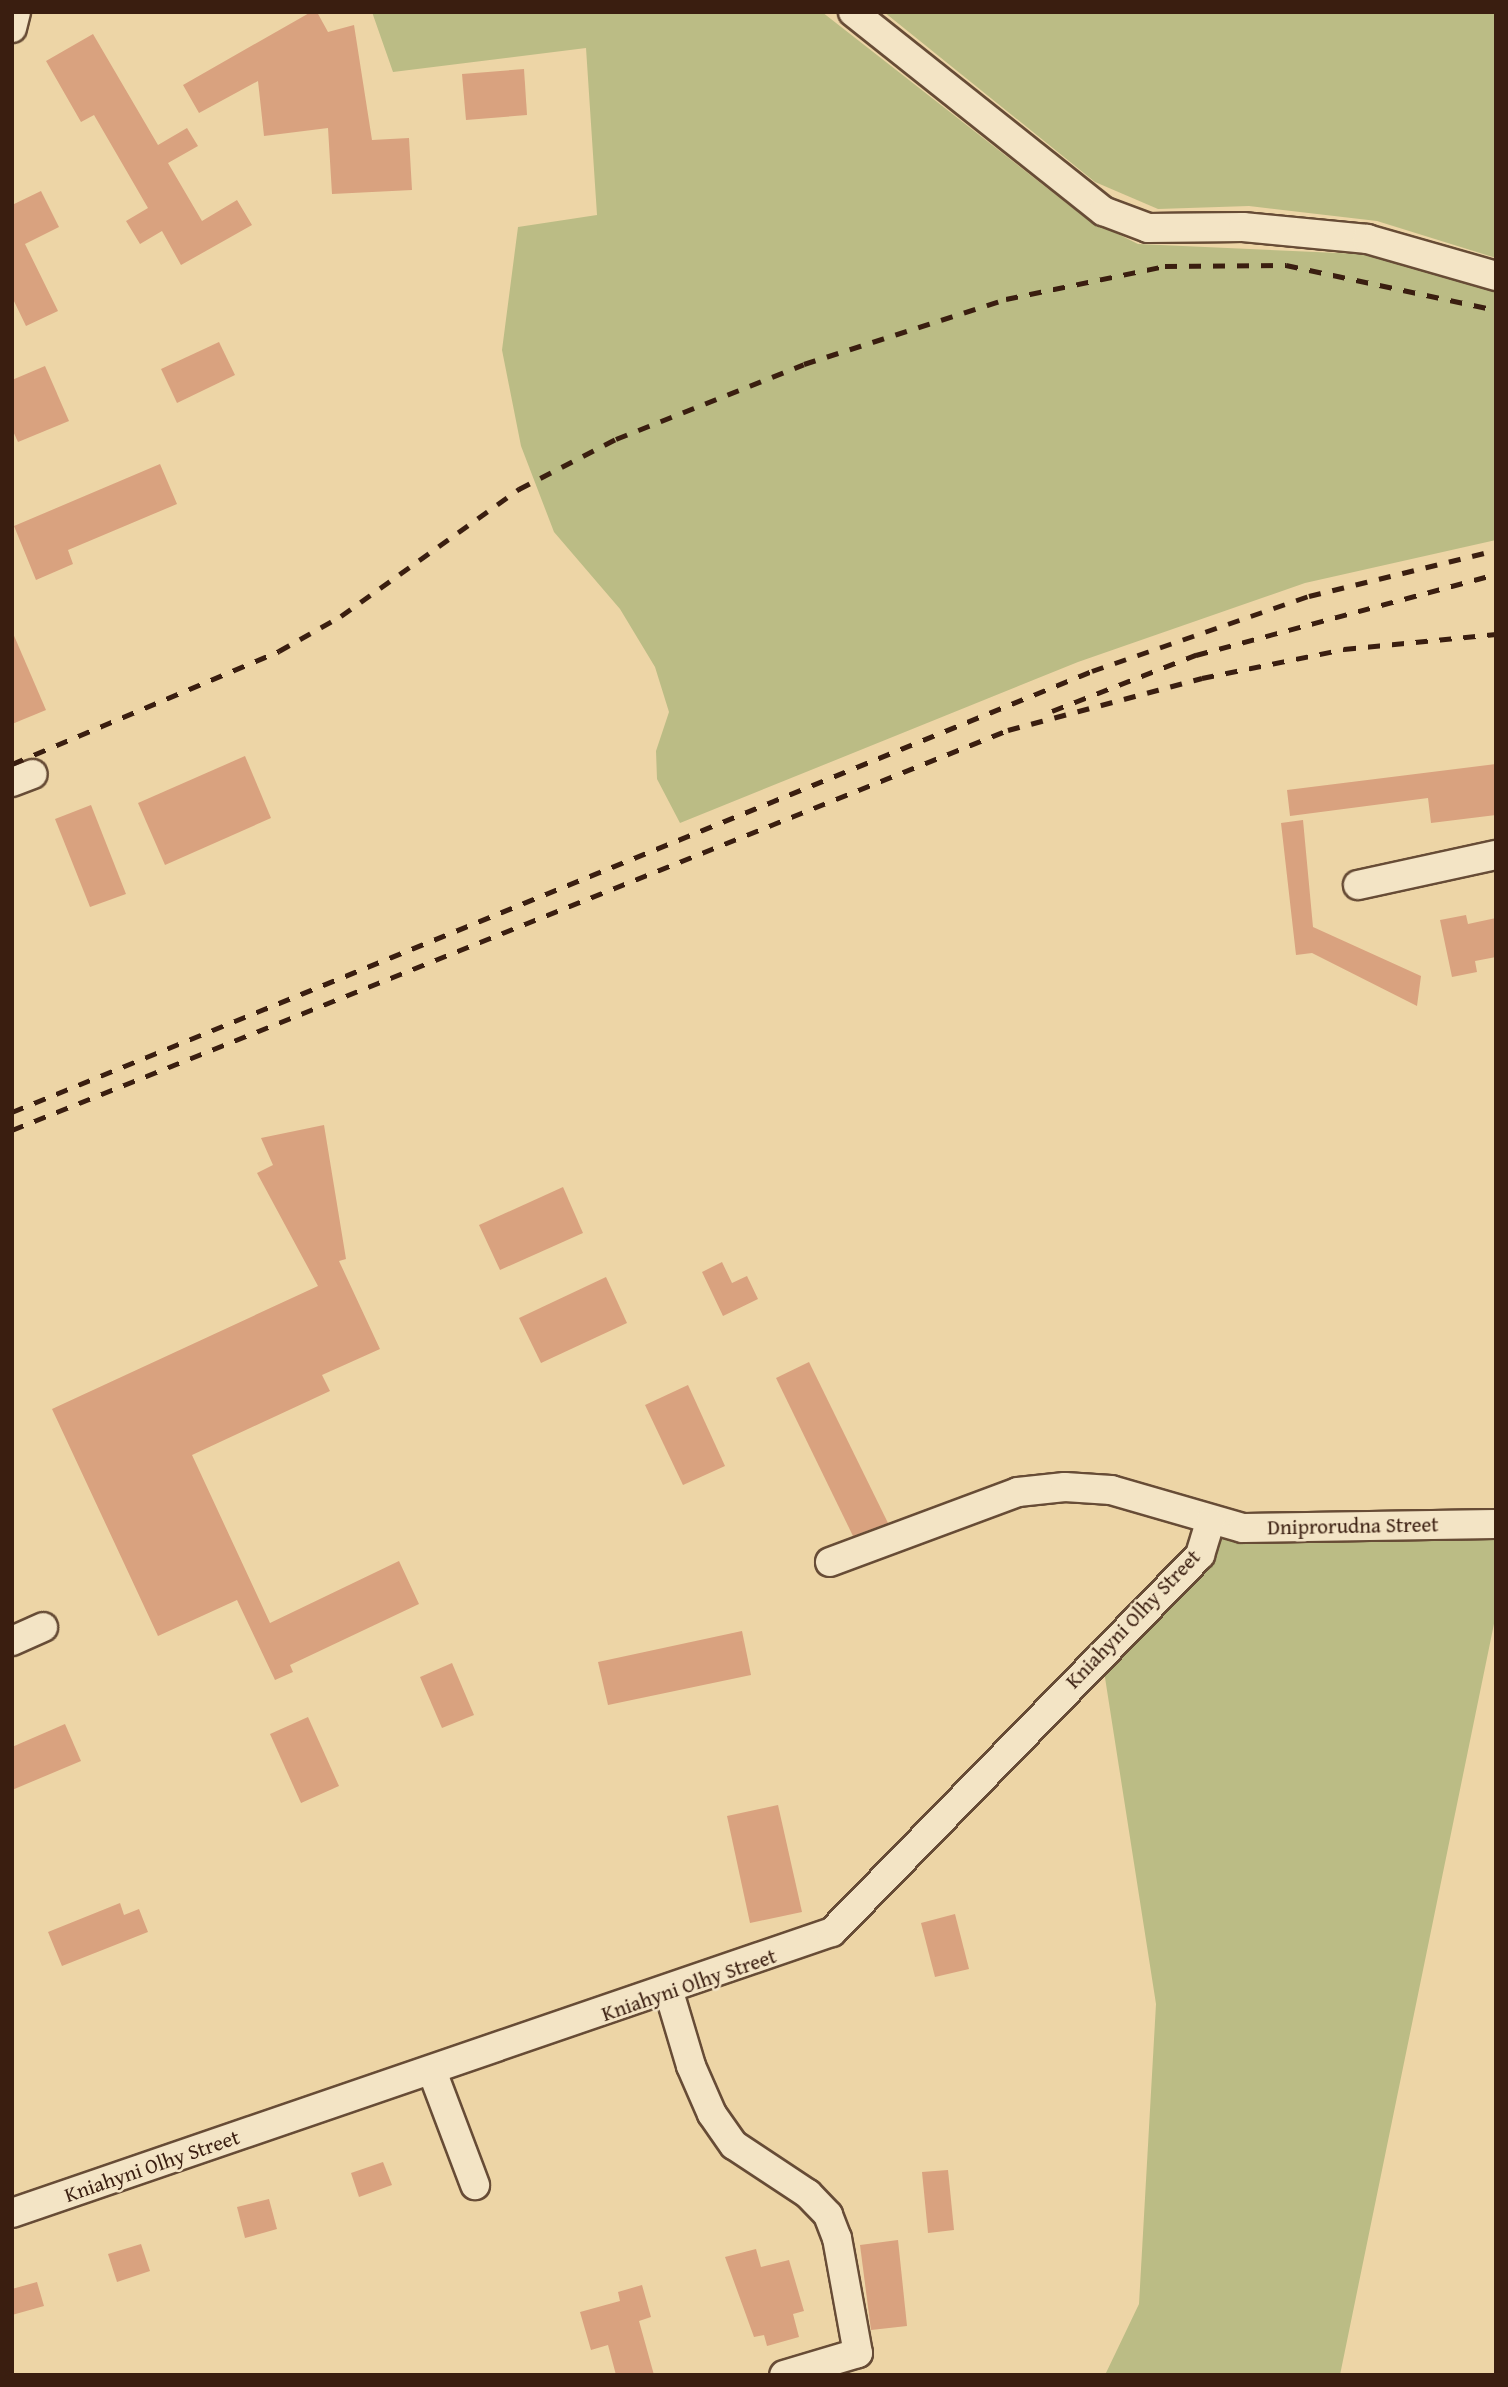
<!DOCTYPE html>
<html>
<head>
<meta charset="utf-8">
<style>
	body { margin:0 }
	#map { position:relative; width:1508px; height:2387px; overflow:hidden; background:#edd5a6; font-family:"Gentium Book Plus",serif }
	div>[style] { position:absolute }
	.green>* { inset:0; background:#bbbc85 }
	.building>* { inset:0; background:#d9a27f }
	.roads { filter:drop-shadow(2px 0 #674c36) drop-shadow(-2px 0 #674c36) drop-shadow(0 2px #674c36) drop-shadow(0 -2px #674c36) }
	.minor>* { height:28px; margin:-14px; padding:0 14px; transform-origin:14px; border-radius:14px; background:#f3e4c5 }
	.rail>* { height:5px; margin-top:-2.5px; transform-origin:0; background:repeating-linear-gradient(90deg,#3a1e10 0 12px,transparent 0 24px) }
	span { translate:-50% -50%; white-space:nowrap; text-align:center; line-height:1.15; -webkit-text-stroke:5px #f3e4c5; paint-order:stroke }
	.street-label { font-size:21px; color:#3a1e10 }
	.frame { position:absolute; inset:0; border:14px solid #3a1e10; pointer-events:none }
</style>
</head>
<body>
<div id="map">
	<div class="green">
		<div style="clip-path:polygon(372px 12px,822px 12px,1084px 217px,1138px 244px,1361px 254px,1496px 288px,1496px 540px,1305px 583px,1078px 662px,680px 823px,657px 779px,656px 751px,669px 712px,655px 667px,620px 609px,554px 532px,521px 446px,502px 350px,518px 227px,597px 215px,586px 48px,393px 72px)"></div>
		<div style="clip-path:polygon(884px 12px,1496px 12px,1496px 258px,1377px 221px,1249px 206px,1158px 209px,1095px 182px)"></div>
		<div style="clip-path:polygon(1210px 1522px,1496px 1524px,1496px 1614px,1340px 2375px,1105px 2375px,1139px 2304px,1156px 2004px,1101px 1652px)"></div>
	</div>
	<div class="building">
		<div style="clip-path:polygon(311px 12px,317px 12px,328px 32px,354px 25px,372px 140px,409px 138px,412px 190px,332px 194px,328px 128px,264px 136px,258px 81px,199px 113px,183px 85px)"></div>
		<div style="clip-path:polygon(93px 34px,158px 145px,187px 128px,198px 146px,168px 163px,202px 221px,237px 200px,252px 225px,181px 265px,162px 231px,140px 244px,126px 221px,148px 208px,94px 115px,81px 122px,46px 61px)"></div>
		<div style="clip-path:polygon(524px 69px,527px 115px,466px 120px,462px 74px)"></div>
		<div style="clip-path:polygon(41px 191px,59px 227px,25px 244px,58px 311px,26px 326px,12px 297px,12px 205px)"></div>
		<div style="clip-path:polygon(219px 342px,235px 375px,177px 403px,161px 369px)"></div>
		<div style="clip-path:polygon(45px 366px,69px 421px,18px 442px,12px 429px,12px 380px)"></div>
		<div style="clip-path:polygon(160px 464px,177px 504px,68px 550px,73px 564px,36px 580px,14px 526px)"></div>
		<div style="clip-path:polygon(12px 631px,46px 710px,12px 724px)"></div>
		<div style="clip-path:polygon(245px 756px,271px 818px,165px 865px,138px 803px)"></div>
		<div style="clip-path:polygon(1496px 764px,1496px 815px,1431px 823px,1428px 798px,1290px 816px,1287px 790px)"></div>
		<div style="clip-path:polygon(91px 805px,126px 894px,90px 907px,55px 819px)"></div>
		<div style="clip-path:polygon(1303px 820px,1313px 927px,1421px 976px,1417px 1006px,1312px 953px,1296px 955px,1281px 823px)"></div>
		<div style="clip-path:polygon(1466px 915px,1468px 924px,1496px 918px,1496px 957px,1475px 961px,1477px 972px,1452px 977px,1440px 920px)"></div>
		<div style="clip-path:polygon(324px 1125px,346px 1259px,339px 1261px,380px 1349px,322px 1375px,330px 1391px,192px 1455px,270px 1623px,399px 1561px,419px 1604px,290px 1665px,293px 1672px,275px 1680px,237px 1600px,158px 1636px,52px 1409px,318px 1286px,257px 1173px,273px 1165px,261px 1138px)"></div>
		<div style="clip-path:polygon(563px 1187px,583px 1233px,500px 1270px,479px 1225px)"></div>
		<div style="clip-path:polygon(722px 1262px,732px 1283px,747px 1276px,758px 1299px,723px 1316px,702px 1272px)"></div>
		<div style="clip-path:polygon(606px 1277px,627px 1323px,541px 1363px,519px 1318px)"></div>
		<div style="clip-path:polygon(809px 1362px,888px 1523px,853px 1536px,776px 1378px)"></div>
		<div style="clip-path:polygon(688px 1385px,725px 1466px,683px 1485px,645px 1405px)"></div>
		<div style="clip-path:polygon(742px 1631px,751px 1675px,608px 1705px,598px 1662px)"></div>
		<div style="clip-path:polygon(452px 1663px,474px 1715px,442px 1728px,420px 1677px)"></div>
		<div style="clip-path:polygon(308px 1717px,339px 1786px,301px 1803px,270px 1734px)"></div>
		<div style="clip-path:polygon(65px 1724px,81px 1761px,12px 1790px,12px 1747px)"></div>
		<div style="clip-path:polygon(778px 1805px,802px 1912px,750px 1923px,727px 1816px)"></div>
		<div style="clip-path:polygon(120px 1903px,124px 1915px,139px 1909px,148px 1932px,62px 1966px,48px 1932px)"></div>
		<div style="clip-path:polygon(955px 1914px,969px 1969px,935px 1977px,921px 1923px)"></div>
		<div style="clip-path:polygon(383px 2162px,392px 2185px,359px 2197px,351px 2173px)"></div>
		<div style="clip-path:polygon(948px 2170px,954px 2230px,928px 2233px,922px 2172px)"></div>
		<div style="clip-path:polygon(269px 2199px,277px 2229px,245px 2238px,237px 2207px)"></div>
		<div style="clip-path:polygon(898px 2240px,907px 2326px,871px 2330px,860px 2245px)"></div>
		<div style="clip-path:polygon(141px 2244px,150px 2271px,117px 2282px,108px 2254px)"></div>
		<div style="clip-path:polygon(756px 2249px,761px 2267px,789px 2260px,804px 2311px,793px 2314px,799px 2337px,767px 2346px,764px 2335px,754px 2337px,725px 2257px)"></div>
		<div style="clip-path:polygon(37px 2282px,44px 2306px,12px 2315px,12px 2289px)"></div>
		<div style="clip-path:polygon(642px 2285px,651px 2317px,639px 2321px,654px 2375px,616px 2375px,608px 2345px,591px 2350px,580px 2312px,620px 2301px,618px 2292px)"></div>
	</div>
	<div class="roads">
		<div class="minor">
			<div style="left:853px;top:12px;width:320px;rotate:38.5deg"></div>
			<div style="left:1103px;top:211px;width:48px;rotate:20.7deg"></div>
			<div style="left:1148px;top:228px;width:95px;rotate:-0.6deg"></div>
			<div style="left:1243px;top:227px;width:125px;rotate:5.5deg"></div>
			<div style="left:1367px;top:239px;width:134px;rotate:16deg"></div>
			<div style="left:12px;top:28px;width:16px;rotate:-76deg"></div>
			<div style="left:12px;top:782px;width:22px;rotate:-21deg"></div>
			<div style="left:1358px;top:885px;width:141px;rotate:-12.3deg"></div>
			<div style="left:830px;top:1562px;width:201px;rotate:-20.4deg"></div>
			<div style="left:1018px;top:1492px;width:47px;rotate:-6.1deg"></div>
			<div style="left:1065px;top:1487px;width:46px;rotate:3.7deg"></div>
			<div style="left:1111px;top:1490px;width:137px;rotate:16.1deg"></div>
			<div style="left:1243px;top:1528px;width:253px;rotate:-0.9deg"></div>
			<div style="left:12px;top:1641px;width:34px;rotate:-24deg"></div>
			<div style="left:669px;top:1992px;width:77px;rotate:73.4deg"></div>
			<div style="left:691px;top:2066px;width:52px;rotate:66.4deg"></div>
			<div style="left:712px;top:2114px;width:38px;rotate:55deg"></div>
			<div style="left:734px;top:2145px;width:89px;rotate:33.5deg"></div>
			<div style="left:808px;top:2194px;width:29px;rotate:46deg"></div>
			<div style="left:828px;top:2215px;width:25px;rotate:69deg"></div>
			<div style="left:837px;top:2238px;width:117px;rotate:79.7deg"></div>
			<div style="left:858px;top:2353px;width:77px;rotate:163.4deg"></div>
			<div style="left:432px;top:2071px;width:122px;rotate:69.3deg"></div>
			<div style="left:12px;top:2213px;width:867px;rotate:-18.92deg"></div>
			<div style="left:832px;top:1932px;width:527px;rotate:-45.69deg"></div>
			<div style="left:1200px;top:1555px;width:34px;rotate:-73deg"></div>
		</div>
	</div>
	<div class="rail">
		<div style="left:1052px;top:711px;width:155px;rotate:-21.3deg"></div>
		<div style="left:1196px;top:655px;width:311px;rotate:-15.1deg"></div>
		<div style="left:12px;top:764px;width:290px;rotate:-22.9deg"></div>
		<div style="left:279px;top:651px;width:71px;rotate:-29.4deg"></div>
		<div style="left:341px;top:616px;width:219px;rotate:-35.5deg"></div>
		<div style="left:519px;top:489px;width:109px;rotate:-27.3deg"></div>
		<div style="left:616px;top:439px;width:202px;rotate:-21.7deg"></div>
		<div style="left:804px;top:364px;width:212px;rotate:-17.8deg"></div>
		<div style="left:1006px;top:299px;width:162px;rotate:-11.7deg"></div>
		<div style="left:1165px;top:266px;width:121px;rotate:-0.5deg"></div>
		<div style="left:1286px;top:265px;width:215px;rotate:12.1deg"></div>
		<div style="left:12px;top:1112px;width:1167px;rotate:-22.21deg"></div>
		<div style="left:1092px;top:671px;width:230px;rotate:-19.1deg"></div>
		<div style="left:1309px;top:596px;width:193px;rotate:-13.8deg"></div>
		<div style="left:12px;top:1130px;width:1073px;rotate:-21.88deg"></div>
		<div style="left:1008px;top:730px;width:201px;rotate:-15deg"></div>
		<div style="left:1202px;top:678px;width:145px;rotate:-11.5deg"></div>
		<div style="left:1344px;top:649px;width:153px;rotate:-5.6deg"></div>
	</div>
	<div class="street-label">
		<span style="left:1353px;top:1526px;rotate:-1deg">Dniprorudna Street</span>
		<span style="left:1133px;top:1619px;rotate:-46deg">Kniahyni Olhy Street</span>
		<span style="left:689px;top:1985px;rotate:-19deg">Kniahyni Olhy Street</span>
		<span style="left:152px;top:2166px;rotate:-19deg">Kniahyni Olhy Street</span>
	</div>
	<div class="frame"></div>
</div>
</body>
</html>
